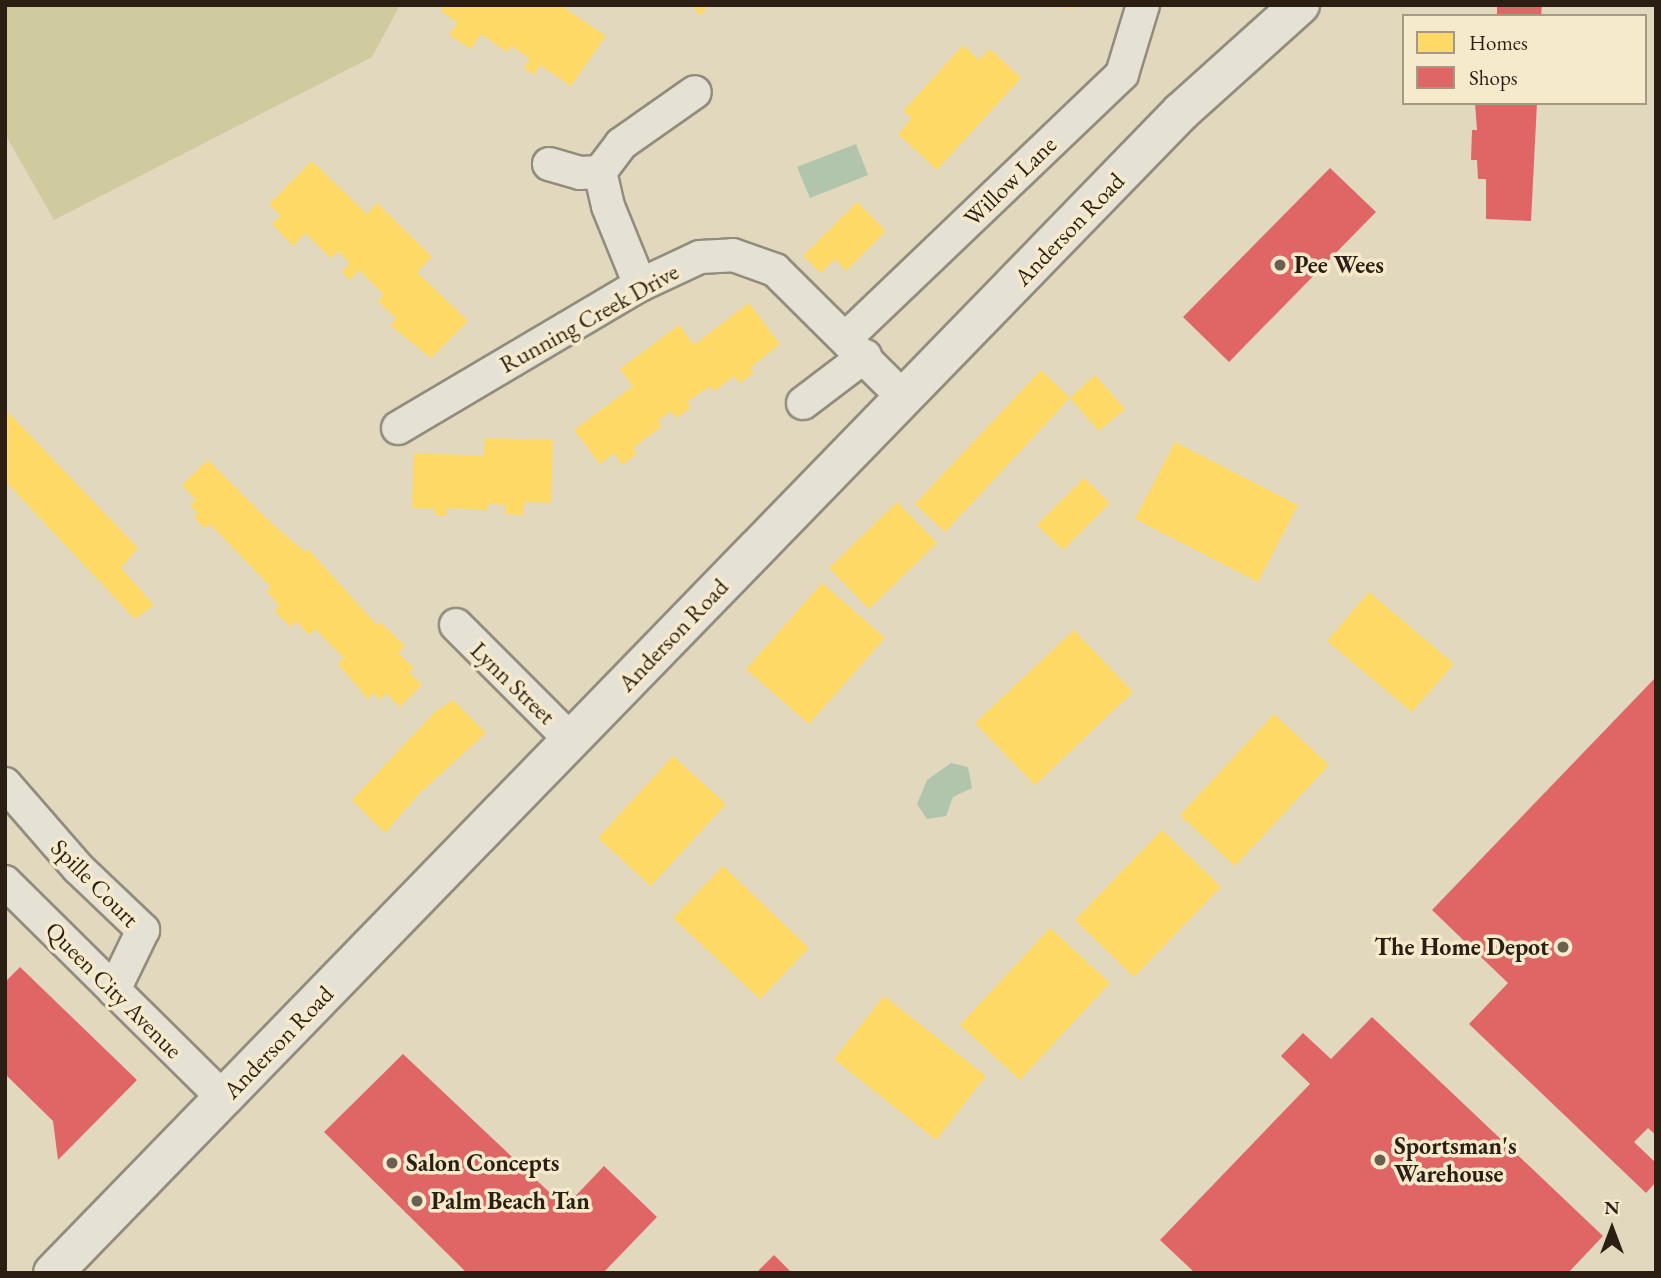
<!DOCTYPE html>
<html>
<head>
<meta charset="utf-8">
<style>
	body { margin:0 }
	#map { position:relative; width:1661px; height:1278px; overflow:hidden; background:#e1d8be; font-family:"EB Garamond",serif }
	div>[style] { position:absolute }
	.green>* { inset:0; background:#cfcb9f }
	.water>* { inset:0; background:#b1c5ac }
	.homes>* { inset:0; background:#ffd966 }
	.shops>* { inset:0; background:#e06666 }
	.roads { filter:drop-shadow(2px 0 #928c7c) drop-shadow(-2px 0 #928c7c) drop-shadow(0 2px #928c7c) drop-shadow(0 -2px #928c7c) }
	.minor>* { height:32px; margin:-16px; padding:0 16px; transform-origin:16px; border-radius:16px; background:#e6e1d5 }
	.tertiary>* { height:38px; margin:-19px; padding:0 19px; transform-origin:19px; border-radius:19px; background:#e6e1d5 }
	.dots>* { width:19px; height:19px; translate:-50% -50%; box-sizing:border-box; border:4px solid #f5eacb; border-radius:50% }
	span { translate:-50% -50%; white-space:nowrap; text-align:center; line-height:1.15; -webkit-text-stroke:7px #f5eacb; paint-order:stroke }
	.street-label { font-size:24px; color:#2b1f14 }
	.poi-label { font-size:24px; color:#2b1f14; font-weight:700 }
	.left { translate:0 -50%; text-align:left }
	.right { translate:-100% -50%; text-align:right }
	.frame { position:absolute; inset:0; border:7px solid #2b1f14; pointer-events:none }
	.legend { position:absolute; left:1402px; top:14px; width:245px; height:91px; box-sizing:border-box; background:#f5eacb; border:2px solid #a49982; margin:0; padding:9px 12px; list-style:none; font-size:21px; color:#2b1f14 }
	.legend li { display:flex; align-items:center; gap:14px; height:35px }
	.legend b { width:35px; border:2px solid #a49982 }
	.north { position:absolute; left:1577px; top:1194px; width:70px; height:70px; -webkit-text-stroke:5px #f5eacb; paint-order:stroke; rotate:0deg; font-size:19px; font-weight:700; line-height:28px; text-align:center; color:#2b1f14 }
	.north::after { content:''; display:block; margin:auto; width:24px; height:32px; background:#2b1f14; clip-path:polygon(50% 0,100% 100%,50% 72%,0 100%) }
</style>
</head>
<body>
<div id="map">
	<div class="green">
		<div style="clip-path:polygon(5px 5px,400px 5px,372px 57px,54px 220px,5px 134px)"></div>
	</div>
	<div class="water">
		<div style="clip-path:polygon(856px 144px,868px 175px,810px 198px,797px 167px)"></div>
		<div style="clip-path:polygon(951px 763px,968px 767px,972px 788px,953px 797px,946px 816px,927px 819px,917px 804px,927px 780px)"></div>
	</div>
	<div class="homes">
		<div style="clip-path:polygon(445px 5px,560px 5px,606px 36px,571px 86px,540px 65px,534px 75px,524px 68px,530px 59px,511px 46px,507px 52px,481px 34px,471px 49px,449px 35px,458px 23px,441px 11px)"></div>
		<div style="clip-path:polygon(690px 5px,710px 5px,700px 15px)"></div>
		<div style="clip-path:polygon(1048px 5px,1074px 5px,1074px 9px,1048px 7px)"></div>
		<div style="clip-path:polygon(963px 45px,979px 60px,990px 49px,1021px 78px,937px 170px,898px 134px,912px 118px,903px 111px)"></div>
		<div style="clip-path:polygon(312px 161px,367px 214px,377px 203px,432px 257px,417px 272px,468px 321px,431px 358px,390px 325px,397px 319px,378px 301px,384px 295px,359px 270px,350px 280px,342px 272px,350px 263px,338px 251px,331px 258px,305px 233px,293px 246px,272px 224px,281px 216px,269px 204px)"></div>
		<div style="clip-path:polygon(857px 202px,886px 231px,846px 271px,835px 259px,821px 273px,803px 256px)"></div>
		<div style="clip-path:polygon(749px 303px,780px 344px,750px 368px,754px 373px,740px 383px,734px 376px,714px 391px,710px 386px,687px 402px,691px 407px,677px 418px,671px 411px,658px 421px,662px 426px,633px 448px,637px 454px,622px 465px,614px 453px,600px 464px,574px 430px,633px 386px,620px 369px,679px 325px,694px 345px)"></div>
		<div style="clip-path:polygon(1041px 370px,1070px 398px,1095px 375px,1125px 409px,1099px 431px,1070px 398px,945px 532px,915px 504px)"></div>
		<div style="clip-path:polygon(5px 409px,138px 548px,121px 568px,154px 605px,135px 619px,5px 481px)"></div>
		<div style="clip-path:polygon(485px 438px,553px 440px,551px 503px,524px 502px,523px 515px,505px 514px,506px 505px,488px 504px,488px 510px,447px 508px,447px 516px,435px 516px,435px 509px,412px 508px,414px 453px,484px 456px)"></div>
		<div style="clip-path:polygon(1175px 442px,1298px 505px,1258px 582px,1135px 519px)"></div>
		<div style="clip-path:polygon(208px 460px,270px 522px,305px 552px,308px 549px,377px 625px,380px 622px,405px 646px,398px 653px,414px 668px,409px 672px,422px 685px,400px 707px,386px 693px,380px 700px,374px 693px,368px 699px,338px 664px,344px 658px,315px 629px,309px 635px,296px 621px,291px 627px,275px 612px,279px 605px,266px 591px,271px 587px,210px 524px,205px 529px,194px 517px,198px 513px,190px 505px,196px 500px,182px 485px)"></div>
		<div style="clip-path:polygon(1084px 478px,1110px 503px,1063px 550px,1037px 525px)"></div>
		<div style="clip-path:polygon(897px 502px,937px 543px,869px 609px,829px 568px)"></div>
		<div style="clip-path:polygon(822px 583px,885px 638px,809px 724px,746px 669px)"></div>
		<div style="clip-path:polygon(1369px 592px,1454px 664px,1412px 712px,1327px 641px)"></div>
		<div style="clip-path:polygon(1074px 630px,1133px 692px,1035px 785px,975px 723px)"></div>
		<div style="clip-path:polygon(453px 700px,486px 733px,419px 794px,385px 833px,352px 800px,434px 713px)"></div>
		<div style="clip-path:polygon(1274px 714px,1329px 765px,1235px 866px,1180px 815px)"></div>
		<div style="clip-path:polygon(673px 756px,726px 804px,651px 886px,598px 838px)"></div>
		<div style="clip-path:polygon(1162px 830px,1221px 887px,1134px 977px,1075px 920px)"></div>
		<div style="clip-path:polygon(723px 866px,809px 948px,760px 999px,673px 918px)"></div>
		<div style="clip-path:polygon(1050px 928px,1110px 983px,1020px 1080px,960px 1025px)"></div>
		<div style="clip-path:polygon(884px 996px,986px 1076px,936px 1140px,834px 1059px)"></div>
	</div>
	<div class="shops">
		<div style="clip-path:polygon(1497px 5px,1542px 5px,1541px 16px,1497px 16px)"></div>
		<div style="clip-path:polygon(1475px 103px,1537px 103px,1531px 221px,1486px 219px,1486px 179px,1478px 179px,1477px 160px,1471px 160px,1472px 130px,1477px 130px)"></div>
		<div style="clip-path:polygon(1330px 168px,1376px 212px,1229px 362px,1183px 317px)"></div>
		<div style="clip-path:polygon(1656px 677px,1656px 1135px,1648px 1128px,1634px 1142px,1656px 1163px,1656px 1182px,1646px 1193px,1469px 1024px,1508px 983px,1432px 910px)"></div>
		<div style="clip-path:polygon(20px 967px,137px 1080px,58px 1160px,53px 1121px,5px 1074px,5px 982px)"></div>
		<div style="clip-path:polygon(1372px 1017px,1603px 1236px,1568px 1273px,1195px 1273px,1160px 1240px,1310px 1084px,1281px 1056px,1303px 1033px,1331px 1059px)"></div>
		<div style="clip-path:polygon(403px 1054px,565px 1207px,604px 1166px,657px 1217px,603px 1273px,467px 1273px,324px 1132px)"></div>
		<div style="clip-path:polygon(774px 1255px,792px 1273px,756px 1273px)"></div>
	</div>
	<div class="roads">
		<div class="minor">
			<div style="left:549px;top:164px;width:32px;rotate:16deg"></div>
			<div style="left:580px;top:173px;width:20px;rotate:-3deg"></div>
			<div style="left:640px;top:285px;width:85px;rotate:-112.1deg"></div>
			<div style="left:608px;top:206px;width:35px;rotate:-103deg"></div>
			<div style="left:600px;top:172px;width:35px;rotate:-53deg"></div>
			<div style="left:621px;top:144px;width:90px;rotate:-35.1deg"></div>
			<div style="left:846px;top:338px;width:382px;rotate:-43.7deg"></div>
			<div style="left:1122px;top:74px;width:72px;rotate:-73.1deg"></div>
			<div style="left:803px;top:403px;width:78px;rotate:-37.2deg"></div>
			<div style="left:398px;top:428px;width:281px;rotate:-30.6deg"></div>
			<div style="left:640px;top:285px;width:66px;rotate:-25deg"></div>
			<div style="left:700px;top:257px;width:33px;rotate:-3deg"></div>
			<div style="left:733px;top:255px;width:45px;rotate:19.7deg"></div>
			<div style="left:775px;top:270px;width:183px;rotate:44.8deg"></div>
			<div style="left:456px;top:625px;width:163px;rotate:45deg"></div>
			<div style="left:5px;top:784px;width:111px;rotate:49deg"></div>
			<div style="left:78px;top:868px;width:90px;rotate:43.6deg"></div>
			<div style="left:143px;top:930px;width:67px;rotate:115.8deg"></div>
			<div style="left:5px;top:882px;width:307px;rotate:44.7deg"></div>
		</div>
		<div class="tertiary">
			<div style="left:53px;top:1273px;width:1619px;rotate:-45.83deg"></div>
			<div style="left:1181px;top:112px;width:160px;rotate:-42deg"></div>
		</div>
	</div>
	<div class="dots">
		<div style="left:1280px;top:265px;background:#6b6050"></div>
		<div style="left:1563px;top:947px;background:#6b6050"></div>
		<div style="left:1380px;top:1160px;background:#6b6050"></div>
		<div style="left:392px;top:1163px;background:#6b6050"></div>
		<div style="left:417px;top:1201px;background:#6b6050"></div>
	</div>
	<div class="street-label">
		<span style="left:1010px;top:181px;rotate:-44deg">Willow Lane</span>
		<span style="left:1069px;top:229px;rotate:-46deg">Anderson Road</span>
		<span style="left:589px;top:318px;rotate:-29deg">Running Creek Drive</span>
		<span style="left:673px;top:635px;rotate:-46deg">Anderson Road</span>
		<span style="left:513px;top:683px;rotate:44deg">Lynn Street</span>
		<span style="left:95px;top:883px;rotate:45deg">Spille Court</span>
		<span style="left:114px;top:990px;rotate:45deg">Queen City Avenue</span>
		<span style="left:278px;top:1042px;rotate:-46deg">Anderson Road</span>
	</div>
	<div class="poi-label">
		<span class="left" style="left:1294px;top:265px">Pee Wees</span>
		<span class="right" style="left:1549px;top:947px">The Home Depot</span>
		<span class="left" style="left:1394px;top:1160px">Sportsman's<br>Warehouse</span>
		<span class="left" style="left:406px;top:1163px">Salon Concepts</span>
		<span class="left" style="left:431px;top:1201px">Palm Beach Tan</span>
	</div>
	<div class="frame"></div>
	<ul class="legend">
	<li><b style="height:19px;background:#ffd966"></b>Homes</li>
	<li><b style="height:19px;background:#e06666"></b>Shops</li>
	</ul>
	<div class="north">N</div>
</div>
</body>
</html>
